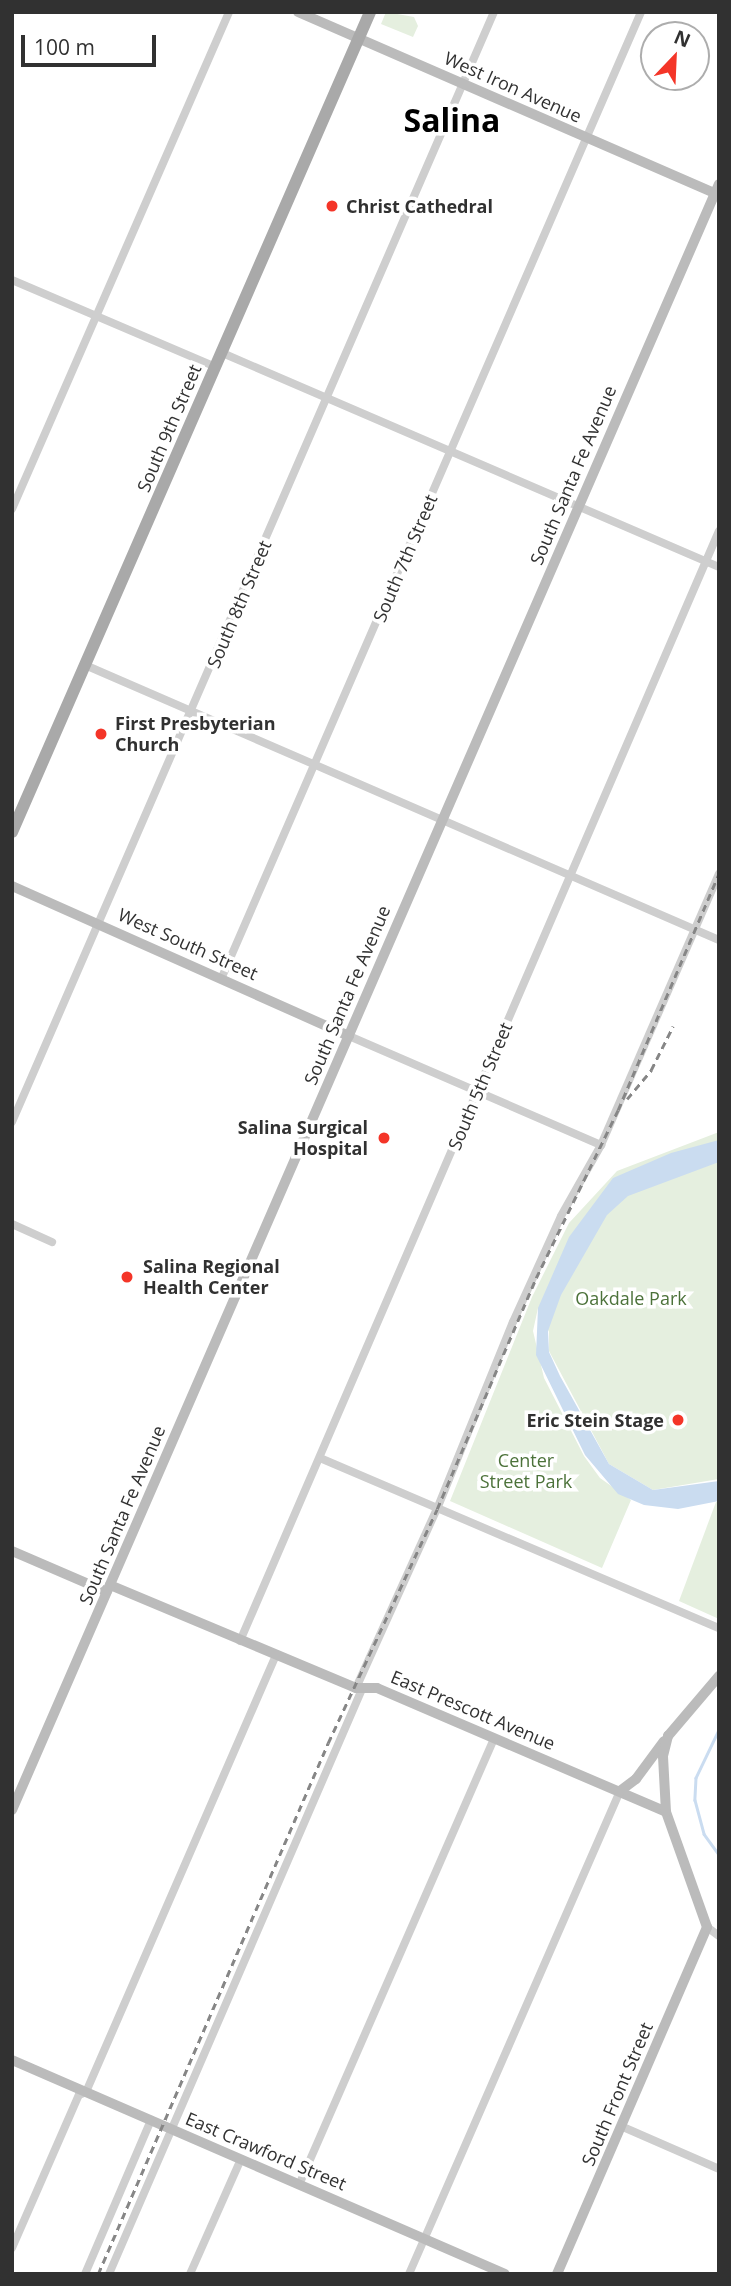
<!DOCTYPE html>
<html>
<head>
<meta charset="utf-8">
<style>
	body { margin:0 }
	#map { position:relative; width:731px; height:2286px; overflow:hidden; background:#fff; font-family:"Open Sans",sans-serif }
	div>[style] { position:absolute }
	.green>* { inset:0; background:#e5efdf }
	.water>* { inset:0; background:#cadcf0 }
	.stream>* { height:2.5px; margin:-1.25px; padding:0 1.25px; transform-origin:1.25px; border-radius:1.25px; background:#cadcf0 }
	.street>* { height:8px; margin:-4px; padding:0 4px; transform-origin:4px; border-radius:4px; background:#cecece }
	.secondary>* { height:10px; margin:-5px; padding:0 5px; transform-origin:5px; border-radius:5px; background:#bbb }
	.primary>* { height:12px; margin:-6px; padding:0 6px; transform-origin:6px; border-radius:6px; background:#a9a9a9 }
	.rail>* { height:2.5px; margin-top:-1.25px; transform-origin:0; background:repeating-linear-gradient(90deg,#868686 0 7px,transparent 0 12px) }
	.dots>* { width:19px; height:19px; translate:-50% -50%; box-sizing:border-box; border:4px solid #fff; border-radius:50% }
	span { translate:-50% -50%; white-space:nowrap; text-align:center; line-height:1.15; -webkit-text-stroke:7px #fff; paint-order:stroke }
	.street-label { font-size:18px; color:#313131 }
	.poi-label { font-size:18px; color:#313131; font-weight:700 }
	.left { translate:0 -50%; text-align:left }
	.right { translate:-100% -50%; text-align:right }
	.park-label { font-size:18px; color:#4c723a }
	.town-label { font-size:32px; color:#000; font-weight:700 }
	.frame { position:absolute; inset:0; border:14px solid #313131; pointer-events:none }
	.north { position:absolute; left:640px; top:21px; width:70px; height:70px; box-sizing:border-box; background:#fff; border:2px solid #adadad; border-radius:50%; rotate:23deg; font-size:19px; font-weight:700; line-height:28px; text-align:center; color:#313131 }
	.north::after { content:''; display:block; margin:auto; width:24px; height:32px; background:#f43528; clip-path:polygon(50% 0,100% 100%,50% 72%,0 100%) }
	.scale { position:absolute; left:21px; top:35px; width:135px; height:32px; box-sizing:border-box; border:4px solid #313131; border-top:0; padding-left:9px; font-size:21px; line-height:24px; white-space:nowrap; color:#313131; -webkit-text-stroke:5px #fff; paint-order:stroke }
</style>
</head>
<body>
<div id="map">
	<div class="green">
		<div style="clip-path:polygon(386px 12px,414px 17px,418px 26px,413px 37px,381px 24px)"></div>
		<div style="clip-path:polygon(719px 1132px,719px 1479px,653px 1490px,609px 1464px,549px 1351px,549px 1332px,538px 1308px,533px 1331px,544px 1378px,584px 1456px,600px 1478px,631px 1500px,602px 1568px,450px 1501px,532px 1297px,569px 1223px,617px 1171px)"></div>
		<div style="clip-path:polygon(716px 1502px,719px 1502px,719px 1619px,679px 1601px)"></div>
	</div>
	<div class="water">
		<div style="clip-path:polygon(719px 1140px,719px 1162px,628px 1196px,607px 1215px,561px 1295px,548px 1331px,549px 1352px,560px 1376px,609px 1464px,653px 1490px,719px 1481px,719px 1501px,678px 1509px,644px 1505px,618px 1494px,585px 1455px,536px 1355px,538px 1308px,569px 1237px,613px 1178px,671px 1153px)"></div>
	</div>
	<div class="stream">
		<div style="left:719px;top:1730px;width:53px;rotate:115.6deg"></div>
		<div style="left:696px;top:1778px;width:22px;rotate:93deg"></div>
		<div style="left:695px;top:1800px;width:35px;rotate:75deg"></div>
		<div style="left:704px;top:1834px;width:26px;rotate:54deg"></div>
	</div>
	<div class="street">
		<div style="left:12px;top:280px;width:220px;rotate:23.1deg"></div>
		<div style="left:220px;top:352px;width:543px;rotate:23.31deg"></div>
		<div style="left:12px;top:509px;width:542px;rotate:-66.41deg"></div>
		<div style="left:85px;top:665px;width:691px;rotate:23.45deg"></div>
		<div style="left:222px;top:977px;width:1052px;rotate:-66.53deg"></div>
		<div style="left:349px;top:1036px;width:275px;rotate:23.4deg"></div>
		<div style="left:12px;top:1122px;width:1210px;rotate:-66.53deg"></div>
		<div style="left:12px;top:1224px;width:44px;rotate:24.2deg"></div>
		<div style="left:320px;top:1458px;width:434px;rotate:23.1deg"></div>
		<div style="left:240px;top:1641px;width:1209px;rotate:-66.66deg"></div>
		<div style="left:356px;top:1688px;width:196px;rotate:-65.7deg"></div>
		<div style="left:437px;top:1509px;width:202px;rotate:-67.9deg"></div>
		<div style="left:513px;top:1322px;width:116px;rotate:-65.6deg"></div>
		<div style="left:561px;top:1216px;width:81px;rotate:-60.6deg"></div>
		<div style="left:601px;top:1145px;width:296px;rotate:-66.5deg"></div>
		<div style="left:707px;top:1927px;width:15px;rotate:37deg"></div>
		<div style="left:623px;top:2127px;width:105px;rotate:23.6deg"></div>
		<div style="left:299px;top:2185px;width:488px;rotate:-66.4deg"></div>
		<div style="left:12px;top:2248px;width:167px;rotate:-66.4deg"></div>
		<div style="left:79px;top:2095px;width:8px;rotate:-23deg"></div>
		<div style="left:86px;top:2092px;width:476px;rotate:-66.5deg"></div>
		<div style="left:85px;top:2274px;width:168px;rotate:-66.8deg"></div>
		<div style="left:109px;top:2274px;width:637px;rotate:-66.61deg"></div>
		<div style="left:190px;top:2274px;width:126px;rotate:-66.1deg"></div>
		<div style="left:409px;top:2274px;width:527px;rotate:-66.4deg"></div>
	</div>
	<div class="secondary">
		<div style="left:298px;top:12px;width:459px;rotate:23.5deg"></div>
		<div style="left:12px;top:886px;width:369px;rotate:24deg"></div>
		<div style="left:12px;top:1551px;width:103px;rotate:23.3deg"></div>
		<div style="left:110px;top:1585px;width:267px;rotate:22.7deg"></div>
		<div style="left:356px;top:1688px;width:21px"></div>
		<div style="left:377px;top:1688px;width:314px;rotate:23.2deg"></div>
		<div style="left:620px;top:1791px;width:20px;rotate:-37deg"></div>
		<div style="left:636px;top:1779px;width:47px;rotate:-53.6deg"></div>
		<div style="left:12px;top:1810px;width:1773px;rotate:-66.5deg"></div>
		<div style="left:12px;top:2060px;width:537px;rotate:23.46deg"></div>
		<div style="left:557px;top:2274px;width:378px;rotate:-66.6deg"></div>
		<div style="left:707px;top:1927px;width:122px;rotate:-109.6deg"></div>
		<div style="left:666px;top:1812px;width:56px;rotate:-93.1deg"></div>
		<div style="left:663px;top:1756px;width:21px;rotate:-76deg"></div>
		<div style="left:668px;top:1736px;width:79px;rotate:-49.6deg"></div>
	</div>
	<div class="primary">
		<div style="left:12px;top:832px;width:895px;rotate:-66.41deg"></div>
	</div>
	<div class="rail">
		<div style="left:627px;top:1099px;width:38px;rotate:-50deg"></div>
		<div style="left:651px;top:1070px;width:49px;rotate:-63.4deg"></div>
		<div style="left:98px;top:2274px;width:579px;rotate:-66.58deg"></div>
		<div style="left:328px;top:1743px;width:258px;rotate:-65deg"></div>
		<div style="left:437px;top:1509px;width:251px;rotate:-66.8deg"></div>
		<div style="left:536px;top:1278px;width:187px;rotate:-64deg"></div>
		<div style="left:618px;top:1110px;width:258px;rotate:-66.9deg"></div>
	</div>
	<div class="dots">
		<div style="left:332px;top:206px;background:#f43528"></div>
		<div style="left:101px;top:734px;background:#f43528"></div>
		<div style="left:384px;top:1138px;background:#f43528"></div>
		<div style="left:127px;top:1277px;background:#f43528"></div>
		<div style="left:678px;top:1420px;background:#f43528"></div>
	</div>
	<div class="street-label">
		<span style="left:513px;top:87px;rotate:24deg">West Iron Avenue</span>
		<span style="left:169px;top:428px;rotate:-67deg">South 9th Street</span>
		<span style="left:573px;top:475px;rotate:-67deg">South Santa Fe Avenue</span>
		<span style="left:405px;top:558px;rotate:-67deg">South 7th Street</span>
		<span style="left:239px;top:604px;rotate:-67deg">South 8th Street</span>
		<span style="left:188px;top:944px;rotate:24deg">West South Street</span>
		<span style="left:347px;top:995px;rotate:-67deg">South Santa Fe Avenue</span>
		<span style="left:480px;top:1086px;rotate:-67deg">South 5th Street</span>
		<span style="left:122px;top:1515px;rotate:-67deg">South Santa Fe Avenue</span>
		<span style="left:473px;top:1710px;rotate:23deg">East Prescott Avenue</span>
		<span style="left:617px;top:2094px;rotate:-67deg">South Front Street</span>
		<span style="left:266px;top:2151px;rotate:23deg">East Crawford Street</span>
	</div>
	<div class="poi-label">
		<span class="left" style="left:346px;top:206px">Christ Cathedral</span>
		<span class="left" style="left:115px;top:734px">First Presbyterian<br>Church</span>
		<span class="right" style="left:368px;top:1138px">Salina Surgical<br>Hospital</span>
		<span class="left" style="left:143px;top:1277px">Salina Regional<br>Health Center</span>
		<span class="right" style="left:664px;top:1420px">Eric Stein Stage</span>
	</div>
	<div class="park-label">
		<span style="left:631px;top:1298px">Oakdale Park</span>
		<span style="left:526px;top:1471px">Center<br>Street Park</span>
	</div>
	<div class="town-label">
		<span style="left:452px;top:120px">Salina</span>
	</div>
	<div class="frame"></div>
	<div class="north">N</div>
	<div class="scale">100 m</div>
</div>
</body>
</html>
